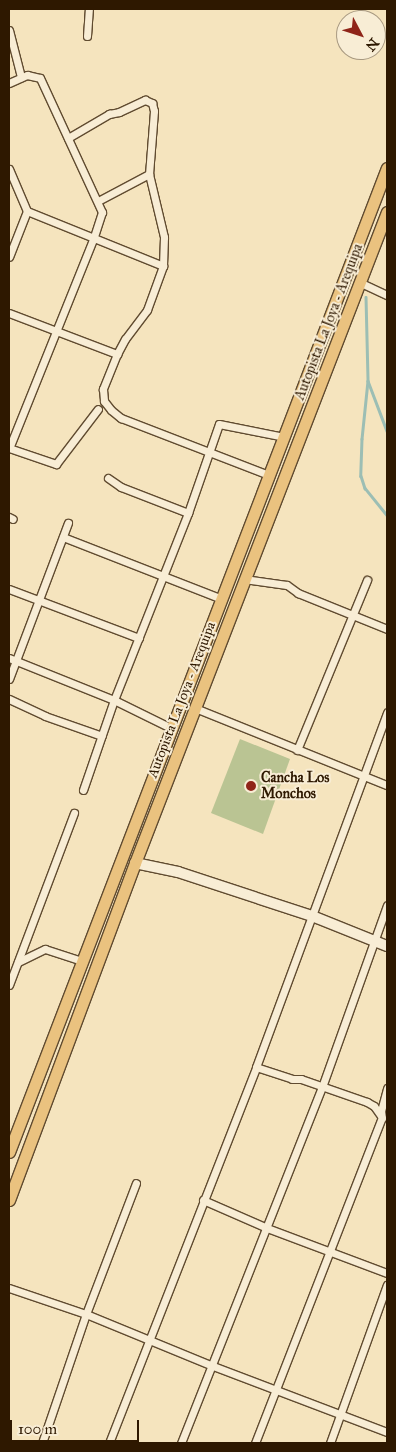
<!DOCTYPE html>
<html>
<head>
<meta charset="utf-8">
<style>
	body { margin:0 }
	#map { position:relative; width:396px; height:1452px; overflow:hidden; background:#f5e4be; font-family:"IM FELL Great Primer",serif }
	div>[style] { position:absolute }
	.green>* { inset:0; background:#bac493 }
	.stream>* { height:2.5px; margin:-1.25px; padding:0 1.25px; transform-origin:1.25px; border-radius:1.25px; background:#9cbeb4 }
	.roads { filter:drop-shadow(1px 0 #604b30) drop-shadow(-1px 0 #604b30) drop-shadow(0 1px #604b30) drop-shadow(0 -1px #604b30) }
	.street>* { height:7px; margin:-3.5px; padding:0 3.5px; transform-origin:3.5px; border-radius:3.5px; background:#f8edd5 }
	.secondary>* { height:10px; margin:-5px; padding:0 5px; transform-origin:5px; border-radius:5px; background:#f8edd5 }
	.primary>* { height:11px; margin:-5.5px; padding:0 5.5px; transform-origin:5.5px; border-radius:5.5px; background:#eac27f }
	.dots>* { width:14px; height:14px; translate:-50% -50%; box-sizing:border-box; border:2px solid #f8edd5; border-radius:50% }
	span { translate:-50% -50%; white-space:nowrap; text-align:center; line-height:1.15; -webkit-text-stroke:4px #f8edd5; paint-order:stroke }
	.street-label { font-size:14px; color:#2e1800 }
	.poi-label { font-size:14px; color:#2e1800; font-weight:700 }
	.left { translate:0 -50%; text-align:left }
	.frame { position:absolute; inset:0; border:10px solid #2e1800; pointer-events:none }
	.north { position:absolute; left:336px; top:10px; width:50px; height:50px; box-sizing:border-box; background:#f8edd5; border:1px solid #a79880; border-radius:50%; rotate:130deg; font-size:14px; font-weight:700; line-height:20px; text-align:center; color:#2e1800 }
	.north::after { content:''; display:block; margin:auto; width:18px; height:22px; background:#8f2418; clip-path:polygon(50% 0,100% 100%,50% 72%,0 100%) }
	.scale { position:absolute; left:10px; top:1420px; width:129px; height:22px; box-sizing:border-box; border:2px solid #2e1800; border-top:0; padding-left:6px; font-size:15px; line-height:18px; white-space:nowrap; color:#2e1800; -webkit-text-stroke:4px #f8edd5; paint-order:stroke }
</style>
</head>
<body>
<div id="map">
	<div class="green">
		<div style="clip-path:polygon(240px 739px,290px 759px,263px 834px,211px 813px)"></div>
	</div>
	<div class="stream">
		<div style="left:366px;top:297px;width:84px;rotate:88.6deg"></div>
		<div style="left:368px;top:381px;width:53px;rotate:69.2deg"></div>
		<div style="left:368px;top:381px;width:58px;rotate:95.9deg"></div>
		<div style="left:362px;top:439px;width:37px;rotate:92deg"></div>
		<div style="left:361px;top:476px;width:13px;rotate:72deg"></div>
		<div style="left:365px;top:488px;width:35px;rotate:51deg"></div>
	</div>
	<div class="roads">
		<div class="street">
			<div style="left:9px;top:30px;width:49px;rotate:75.7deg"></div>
			<div style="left:87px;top:36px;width:27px;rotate:-86deg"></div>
			<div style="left:9px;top:83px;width:20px;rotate:-24deg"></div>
			<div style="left:27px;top:75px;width:13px;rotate:13deg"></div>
			<div style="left:40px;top:78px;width:148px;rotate:65.2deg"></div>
			<div style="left:102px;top:212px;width:26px;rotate:108deg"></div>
			<div style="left:94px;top:237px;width:227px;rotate:111.9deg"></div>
			<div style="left:68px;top:138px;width:48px;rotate:-30.3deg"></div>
			<div style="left:109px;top:114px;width:10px;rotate:-11deg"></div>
			<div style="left:119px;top:112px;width:29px;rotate:-25deg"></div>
			<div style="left:145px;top:100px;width:8px;rotate:23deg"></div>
			<div style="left:152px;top:103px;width:8px;rotate:76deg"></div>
			<div style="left:154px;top:111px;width:63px;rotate:94.5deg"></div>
			<div style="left:149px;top:174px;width:65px;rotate:76.6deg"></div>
			<div style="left:164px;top:237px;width:29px;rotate:92deg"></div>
			<div style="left:163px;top:266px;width:47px;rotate:110deg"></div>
			<div style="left:147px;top:310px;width:36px;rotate:127deg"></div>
			<div style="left:125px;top:339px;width:17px;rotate:118deg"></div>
			<div style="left:117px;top:354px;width:38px;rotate:112deg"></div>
			<div style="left:103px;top:389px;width:12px;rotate:85deg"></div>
			<div style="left:104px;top:401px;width:11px;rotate:52deg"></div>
			<div style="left:111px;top:410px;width:13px;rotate:39deg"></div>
			<div style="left:121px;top:418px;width:159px;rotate:21.1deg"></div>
			<div style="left:9px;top:169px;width:46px;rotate:66.8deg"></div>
			<div style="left:27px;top:211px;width:49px;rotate:111.4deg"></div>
			<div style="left:98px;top:201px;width:58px;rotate:-27.9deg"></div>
			<div style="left:27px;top:211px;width:147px;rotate:22deg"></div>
			<div style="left:361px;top:283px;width:29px;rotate:25deg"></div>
			<div style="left:9px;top:313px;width:116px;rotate:20.8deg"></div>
			<div style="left:9px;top:448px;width:50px;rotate:18.8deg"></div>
			<div style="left:56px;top:464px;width:69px;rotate:-52.6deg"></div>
			<div style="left:108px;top:478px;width:16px;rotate:35deg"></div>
			<div style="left:121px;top:487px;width:72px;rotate:21.2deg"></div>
			<div style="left:9px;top:517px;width:4px;rotate:27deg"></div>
			<div style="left:63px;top:537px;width:171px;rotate:21.3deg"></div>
			<div style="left:244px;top:579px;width:43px;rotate:7.9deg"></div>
			<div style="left:287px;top:585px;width:14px;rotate:36deg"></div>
			<div style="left:298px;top:593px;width:96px;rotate:22deg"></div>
			<div style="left:9px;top:589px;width:139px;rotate:20.7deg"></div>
			<div style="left:9px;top:658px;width:113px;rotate:21.8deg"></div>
			<div style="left:114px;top:700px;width:64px;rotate:26.2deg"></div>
			<div style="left:9px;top:679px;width:167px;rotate:-69.3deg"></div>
			<div style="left:9px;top:699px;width:40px;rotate:25deg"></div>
			<div style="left:45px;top:716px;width:60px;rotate:19.3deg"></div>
			<div style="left:195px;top:708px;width:207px;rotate:21.9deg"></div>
			<div style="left:297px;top:750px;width:184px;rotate:-67.6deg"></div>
			<div style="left:83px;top:790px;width:95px;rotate:-71deg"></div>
			<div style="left:114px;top:700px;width:201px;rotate:-68.4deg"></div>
			<div style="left:188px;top:513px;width:94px;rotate:-70.8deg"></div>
			<div style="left:219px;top:424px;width:66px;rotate:11.3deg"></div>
			<div style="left:18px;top:962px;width:30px;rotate:-26deg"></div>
			<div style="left:45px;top:949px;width:38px;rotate:18deg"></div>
			<div style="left:9px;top:985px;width:184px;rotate:-69.3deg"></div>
			<div style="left:256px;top:1067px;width:38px;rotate:18deg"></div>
			<div style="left:292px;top:1079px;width:9px"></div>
			<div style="left:301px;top:1079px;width:70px;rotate:19.2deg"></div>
			<div style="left:367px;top:1102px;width:8px;rotate:30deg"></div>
			<div style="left:374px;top:1106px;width:12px;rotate:55deg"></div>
			<div style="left:203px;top:1200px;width:70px;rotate:23.6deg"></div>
			<div style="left:267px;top:1228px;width:128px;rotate:20.6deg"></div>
			<div style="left:9px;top:1288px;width:81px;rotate:18.7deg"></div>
			<div style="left:86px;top:1314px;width:137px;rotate:22.3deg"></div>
			<div style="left:213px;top:1366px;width:186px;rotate:20.8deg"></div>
			<div style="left:42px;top:1443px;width:136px;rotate:-71.2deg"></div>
			<div style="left:86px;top:1314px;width:140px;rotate:-69.1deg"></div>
			<div style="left:109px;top:1443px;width:404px;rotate:-68.6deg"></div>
			<div style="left:256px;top:1067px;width:378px;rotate:-69.7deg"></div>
			<div style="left:181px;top:1443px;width:383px;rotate:-68.4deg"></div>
			<div style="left:322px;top:1087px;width:193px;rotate:-70.3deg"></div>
			<div style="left:255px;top:1443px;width:349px;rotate:-68.7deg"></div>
			<div style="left:382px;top:1118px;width:7px;rotate:-98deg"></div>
			<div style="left:381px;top:1111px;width:24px;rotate:-75deg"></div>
			<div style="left:330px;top:1443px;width:168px;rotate:-70.2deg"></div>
		</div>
		<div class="secondary">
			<div style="left:135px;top:863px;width:44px;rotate:11.8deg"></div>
			<div style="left:178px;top:872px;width:141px;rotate:18.2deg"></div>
			<div style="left:312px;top:916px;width:81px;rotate:21.8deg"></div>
		</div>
		<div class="primary">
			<div style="left:9px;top:1152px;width:1054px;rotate:-68.99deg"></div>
			<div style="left:9px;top:1200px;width:360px;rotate:-69.5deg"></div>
			<div style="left:135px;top:863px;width:698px;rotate:-68.84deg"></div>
		</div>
	</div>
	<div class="dots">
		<div style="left:251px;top:786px;background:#8f2418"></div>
	</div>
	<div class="street-label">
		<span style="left:329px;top:322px;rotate:-69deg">Autopista La Joya - Arequipa</span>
		<span style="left:182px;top:700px;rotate:-69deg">Autopista La Joya - Arequipa</span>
	</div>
	<div class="poi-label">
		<span class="left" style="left:261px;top:786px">Cancha Los<br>Monchos</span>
	</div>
	<div class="frame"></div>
	<div class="north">N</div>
	<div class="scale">100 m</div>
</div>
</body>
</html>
